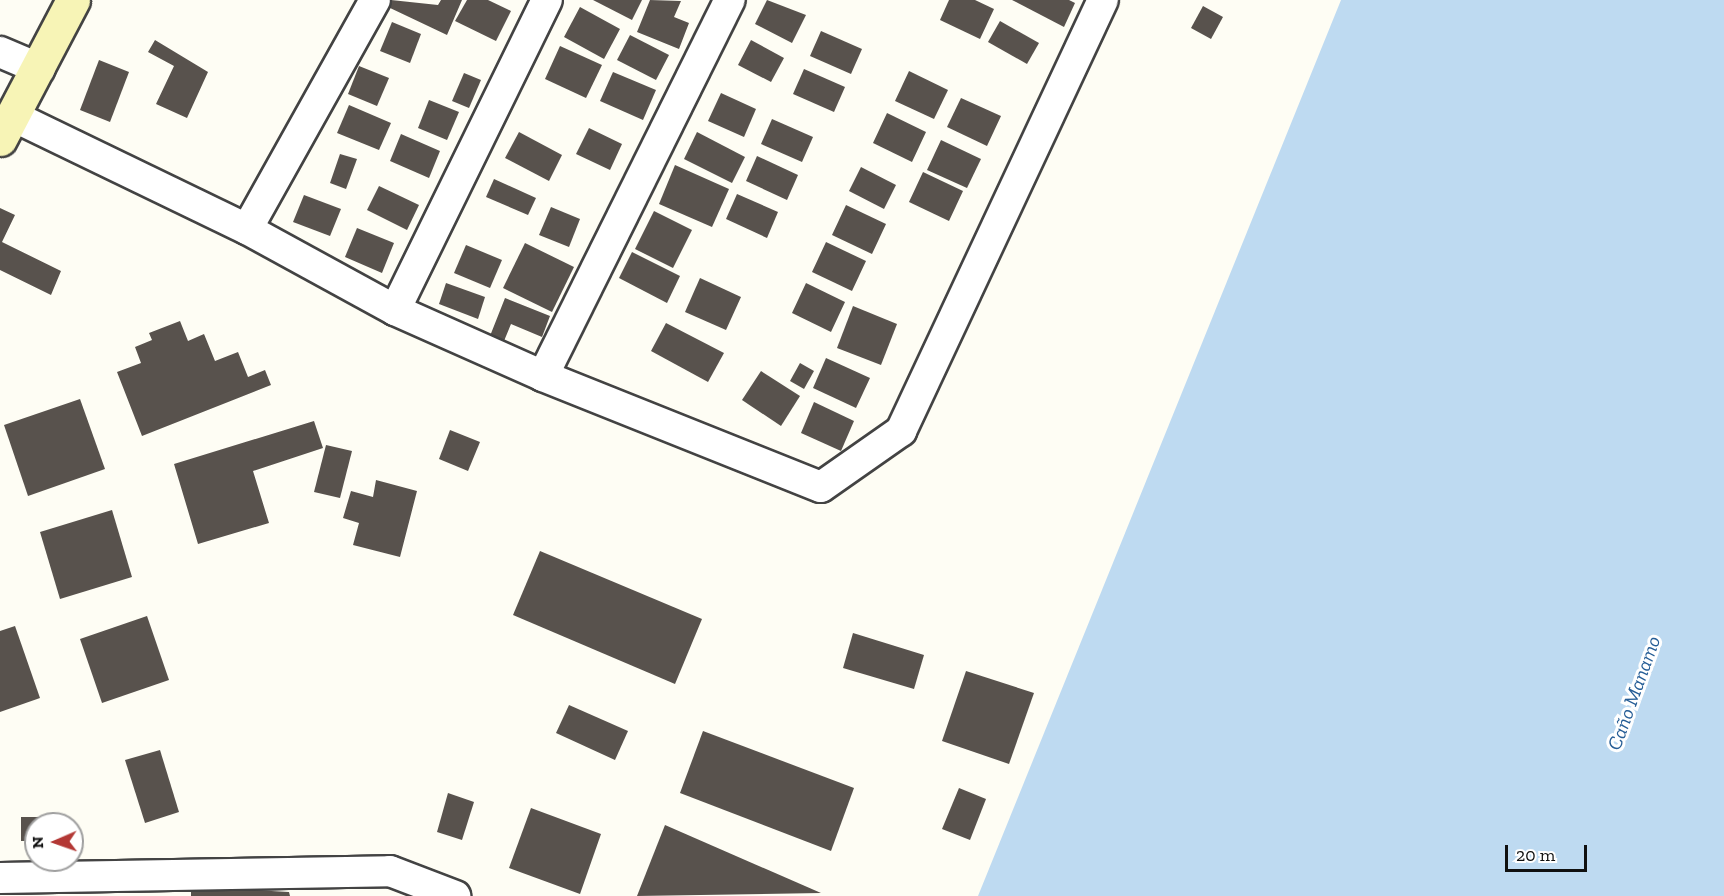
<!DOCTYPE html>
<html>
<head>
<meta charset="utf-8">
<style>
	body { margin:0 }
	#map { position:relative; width:1724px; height:896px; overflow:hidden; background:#fefdf4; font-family:"Zilla Slab",serif }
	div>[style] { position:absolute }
	.water>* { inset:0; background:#bedaf1 }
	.building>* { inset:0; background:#58524d }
	.roads { filter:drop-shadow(2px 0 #434343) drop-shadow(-2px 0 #434343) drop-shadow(0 2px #434343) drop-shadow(0 -2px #434343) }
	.street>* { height:30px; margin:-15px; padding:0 15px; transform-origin:15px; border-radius:15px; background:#fff }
	.secondary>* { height:33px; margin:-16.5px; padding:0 16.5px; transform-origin:16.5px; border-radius:16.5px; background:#f7f4b6 }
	span { translate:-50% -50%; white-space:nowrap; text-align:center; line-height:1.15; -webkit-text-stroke:6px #fff; paint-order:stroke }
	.water-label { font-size:20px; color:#255d96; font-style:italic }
	.north { position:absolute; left:24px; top:812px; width:60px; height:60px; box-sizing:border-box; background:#fff; border:2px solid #9f9f9f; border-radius:50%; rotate:268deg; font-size:16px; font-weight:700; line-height:24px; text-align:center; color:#101010 }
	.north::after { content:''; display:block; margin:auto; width:21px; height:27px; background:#b33835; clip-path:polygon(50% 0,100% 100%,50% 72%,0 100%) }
	.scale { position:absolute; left:1505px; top:845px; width:82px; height:27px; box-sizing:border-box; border:3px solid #101010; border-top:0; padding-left:8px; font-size:18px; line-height:21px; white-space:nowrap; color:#101010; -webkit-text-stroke:4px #fff; paint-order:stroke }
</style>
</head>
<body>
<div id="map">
	<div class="water">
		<div style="clip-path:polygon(1341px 0,1724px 0,1724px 896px,978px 896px)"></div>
	</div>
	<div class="building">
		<div style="clip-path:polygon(391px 0,438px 5px,441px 0,462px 0,447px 35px,388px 7px)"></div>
		<div style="clip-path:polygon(467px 0,488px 0,511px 11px,496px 41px,455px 21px)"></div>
		<div style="clip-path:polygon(593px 0,642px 0,632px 20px)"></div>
		<div style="clip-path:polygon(650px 0,681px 1px,674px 17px,689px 23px,679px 49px,637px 32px)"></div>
		<div style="clip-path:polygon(767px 0,806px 15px,792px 43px,755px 24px)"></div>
		<div style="clip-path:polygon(949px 0,975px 0,994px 9px,980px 39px,940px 20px)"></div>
		<div style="clip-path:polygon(1012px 0,1069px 0,1075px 3px,1064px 27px)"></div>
		<div style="clip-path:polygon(1203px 6px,1223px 17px,1211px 39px,1191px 28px)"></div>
		<div style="clip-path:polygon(580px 7px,620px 29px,604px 59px,564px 37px)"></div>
		<div style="clip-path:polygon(1000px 21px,1039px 43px,1027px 64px,988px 42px)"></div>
		<div style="clip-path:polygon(392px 22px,421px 34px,410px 63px,380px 51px)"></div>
		<div style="clip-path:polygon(821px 31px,862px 49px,851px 74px,810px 56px)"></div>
		<div style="clip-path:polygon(630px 35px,669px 55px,656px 80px,617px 60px)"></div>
		<div style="clip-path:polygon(155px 40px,208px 72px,187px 118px,156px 104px,174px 66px,148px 52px)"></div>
		<div style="clip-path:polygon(751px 40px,784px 58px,771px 82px,738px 65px)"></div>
		<div style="clip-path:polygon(560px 46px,602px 65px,586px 98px,545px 79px)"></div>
		<div style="clip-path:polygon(99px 60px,129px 72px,110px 122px,80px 110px)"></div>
		<div style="clip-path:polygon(359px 66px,389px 78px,377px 106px,348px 94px)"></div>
		<div style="clip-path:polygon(804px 69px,845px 87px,834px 112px,793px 94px)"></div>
		<div style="clip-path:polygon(909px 71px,948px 90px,934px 119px,895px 101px)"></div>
		<div style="clip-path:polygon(613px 72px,656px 90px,643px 120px,600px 101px)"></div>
		<div style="clip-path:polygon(464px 73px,481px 80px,469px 108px,452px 101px)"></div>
		<div style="clip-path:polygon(721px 93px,756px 109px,744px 137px,708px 121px)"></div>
		<div style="clip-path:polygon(961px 98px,1001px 116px,987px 146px,947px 127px)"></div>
		<div style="clip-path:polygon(429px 100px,459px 112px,447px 140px,418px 128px)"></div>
		<div style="clip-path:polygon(349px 105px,391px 123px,379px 150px,337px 133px)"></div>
		<div style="clip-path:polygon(887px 113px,926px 132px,912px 162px,873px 143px)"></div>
		<div style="clip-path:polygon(772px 119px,813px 137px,802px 162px,761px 144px)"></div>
		<div style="clip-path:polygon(589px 128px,622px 144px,610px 170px,576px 154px)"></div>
		<div style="clip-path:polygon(519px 132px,562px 155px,549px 181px,505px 158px)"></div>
		<div style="clip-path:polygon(697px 132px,745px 157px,732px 183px,684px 159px)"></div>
		<div style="clip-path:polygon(401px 134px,440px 151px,429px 178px,390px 161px)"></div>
		<div style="clip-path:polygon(941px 140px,981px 159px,967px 188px,927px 170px)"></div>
		<div style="clip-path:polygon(340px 154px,357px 159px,346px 189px,330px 183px)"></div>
		<div style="clip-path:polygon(757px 156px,798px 175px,787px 200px,746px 181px)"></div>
		<div style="clip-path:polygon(675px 165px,729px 189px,712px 227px,659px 204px)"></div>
		<div style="clip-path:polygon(861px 167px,896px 185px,884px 209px,849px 191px)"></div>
		<div style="clip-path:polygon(923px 172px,963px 191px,949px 221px,909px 202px)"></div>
		<div style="clip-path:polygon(494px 179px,536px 198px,528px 215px,486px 197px)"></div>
		<div style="clip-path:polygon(379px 186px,419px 205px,407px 230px,367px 210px)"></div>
		<div style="clip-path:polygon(737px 194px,778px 212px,767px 238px,726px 219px)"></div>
		<div style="clip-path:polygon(304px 195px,341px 209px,330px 236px,293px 222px)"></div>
		<div style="clip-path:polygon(846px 205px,886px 224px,872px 254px,832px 235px)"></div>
		<div style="clip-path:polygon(551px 207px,580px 219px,569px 247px,539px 235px)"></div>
		<div style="clip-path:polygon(0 208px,15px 215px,2px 242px,61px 271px,51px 295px,0 270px)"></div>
		<div style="clip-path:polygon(654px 211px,692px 230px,673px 268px,635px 249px)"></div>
		<div style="clip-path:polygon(357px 228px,394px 243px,382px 273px,345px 257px)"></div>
		<div style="clip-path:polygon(826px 242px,866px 261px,852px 291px,812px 272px)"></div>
		<div style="clip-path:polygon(525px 243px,574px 267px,552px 312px,503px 288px)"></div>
		<div style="clip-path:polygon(466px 245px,502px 260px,490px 288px,454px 273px)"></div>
		<div style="clip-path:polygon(632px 252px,680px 276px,667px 303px,619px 278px)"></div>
		<div style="clip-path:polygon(700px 278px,741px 297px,726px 330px,685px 312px)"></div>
		<div style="clip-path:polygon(446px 283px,485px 297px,478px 319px,439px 304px)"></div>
		<div style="clip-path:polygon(806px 283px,845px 302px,831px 332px,792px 313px)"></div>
		<div style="clip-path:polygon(505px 298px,550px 316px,542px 337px,511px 324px,504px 341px,490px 336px)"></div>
		<div style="clip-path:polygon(853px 306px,897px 324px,881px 365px,837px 348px)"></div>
		<div style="clip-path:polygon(180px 321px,188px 341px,204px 334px,215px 361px,238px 352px,248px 377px,265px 370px,271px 385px,142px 436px,117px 372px,141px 363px,135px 347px,152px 340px,149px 333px)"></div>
		<div style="clip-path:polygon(666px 323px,724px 353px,708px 382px,651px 351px)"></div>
		<div style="clip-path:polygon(826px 358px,870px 378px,856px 408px,813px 388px)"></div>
		<div style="clip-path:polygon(800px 363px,814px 371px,804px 389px,790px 381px)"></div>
		<div style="clip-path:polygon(761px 371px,800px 396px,781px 426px,742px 400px)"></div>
		<div style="clip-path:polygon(80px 399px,105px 469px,28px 496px,4px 425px)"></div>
		<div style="clip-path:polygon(814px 402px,854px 421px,841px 451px,801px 433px)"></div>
		<div style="clip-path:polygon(314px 421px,323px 448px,253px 471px,269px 523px,198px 544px,174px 464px)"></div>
		<div style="clip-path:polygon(450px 430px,480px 442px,468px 471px,439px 459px)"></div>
		<div style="clip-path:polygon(326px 445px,352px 451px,340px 498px,314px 492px)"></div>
		<div style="clip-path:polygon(376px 480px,417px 491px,400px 557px,353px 545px,359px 523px,343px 518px,351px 491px,373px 497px)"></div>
		<div style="clip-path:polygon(112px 510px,132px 577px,60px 599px,40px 532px)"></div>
		<div style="clip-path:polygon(540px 551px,702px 619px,675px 684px,513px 615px)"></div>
		<div style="clip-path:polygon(147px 616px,169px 680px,102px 703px,80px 639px)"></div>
		<div style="clip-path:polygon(15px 626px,40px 698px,0 712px,0 631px)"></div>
		<div style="clip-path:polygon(853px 633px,924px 655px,914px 689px,843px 668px)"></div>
		<div style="clip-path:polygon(966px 671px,1034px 693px,1009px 764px,942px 741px)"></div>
		<div style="clip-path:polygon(569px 705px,628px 731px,615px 760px,556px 733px)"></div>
		<div style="clip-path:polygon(703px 731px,854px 788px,831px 851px,680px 793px)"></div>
		<div style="clip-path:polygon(160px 750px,179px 812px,145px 823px,125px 760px)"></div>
		<div style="clip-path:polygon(959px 788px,986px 799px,970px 840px,942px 829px)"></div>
		<div style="clip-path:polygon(448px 793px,474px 802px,462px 840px,437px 832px)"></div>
		<div style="clip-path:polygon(531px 808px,601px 834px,580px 894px,509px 868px)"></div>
		<div style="clip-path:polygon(21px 817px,48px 817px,48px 824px,36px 824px,36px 841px,21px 841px)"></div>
		<div style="clip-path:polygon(665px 825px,821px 893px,637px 896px)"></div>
		<div style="clip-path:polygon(238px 889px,289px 892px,290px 896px,191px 896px,191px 891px)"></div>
	</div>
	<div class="roads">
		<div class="street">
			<div style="left:0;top:52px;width:43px;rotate:23deg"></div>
			<div style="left:13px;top:116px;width:260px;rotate:25.8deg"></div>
			<div style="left:247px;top:229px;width:169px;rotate:28.7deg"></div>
			<div style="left:395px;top:310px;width:345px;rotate:-63.9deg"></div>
			<div style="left:247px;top:229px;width:262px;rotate:-60.8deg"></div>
			<div style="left:395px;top:310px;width:162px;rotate:24deg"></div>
			<div style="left:543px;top:376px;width:299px;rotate:21.8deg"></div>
			<div style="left:821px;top:487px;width:98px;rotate:-35deg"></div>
			<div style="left:901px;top:431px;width:476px;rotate:-64.9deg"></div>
			<div style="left:543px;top:376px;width:420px;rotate:-63.6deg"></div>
			<div style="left:0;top:878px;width:390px;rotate:-1deg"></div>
			<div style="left:390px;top:871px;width:70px;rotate:21deg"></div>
		</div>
		<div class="secondary">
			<div style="left:0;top:139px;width:157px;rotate:-62.3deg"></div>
		</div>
	</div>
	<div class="water-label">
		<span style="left:1634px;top:693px;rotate:-70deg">Caño Manamo</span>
	</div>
	<div class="north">N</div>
	<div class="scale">20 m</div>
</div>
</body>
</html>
